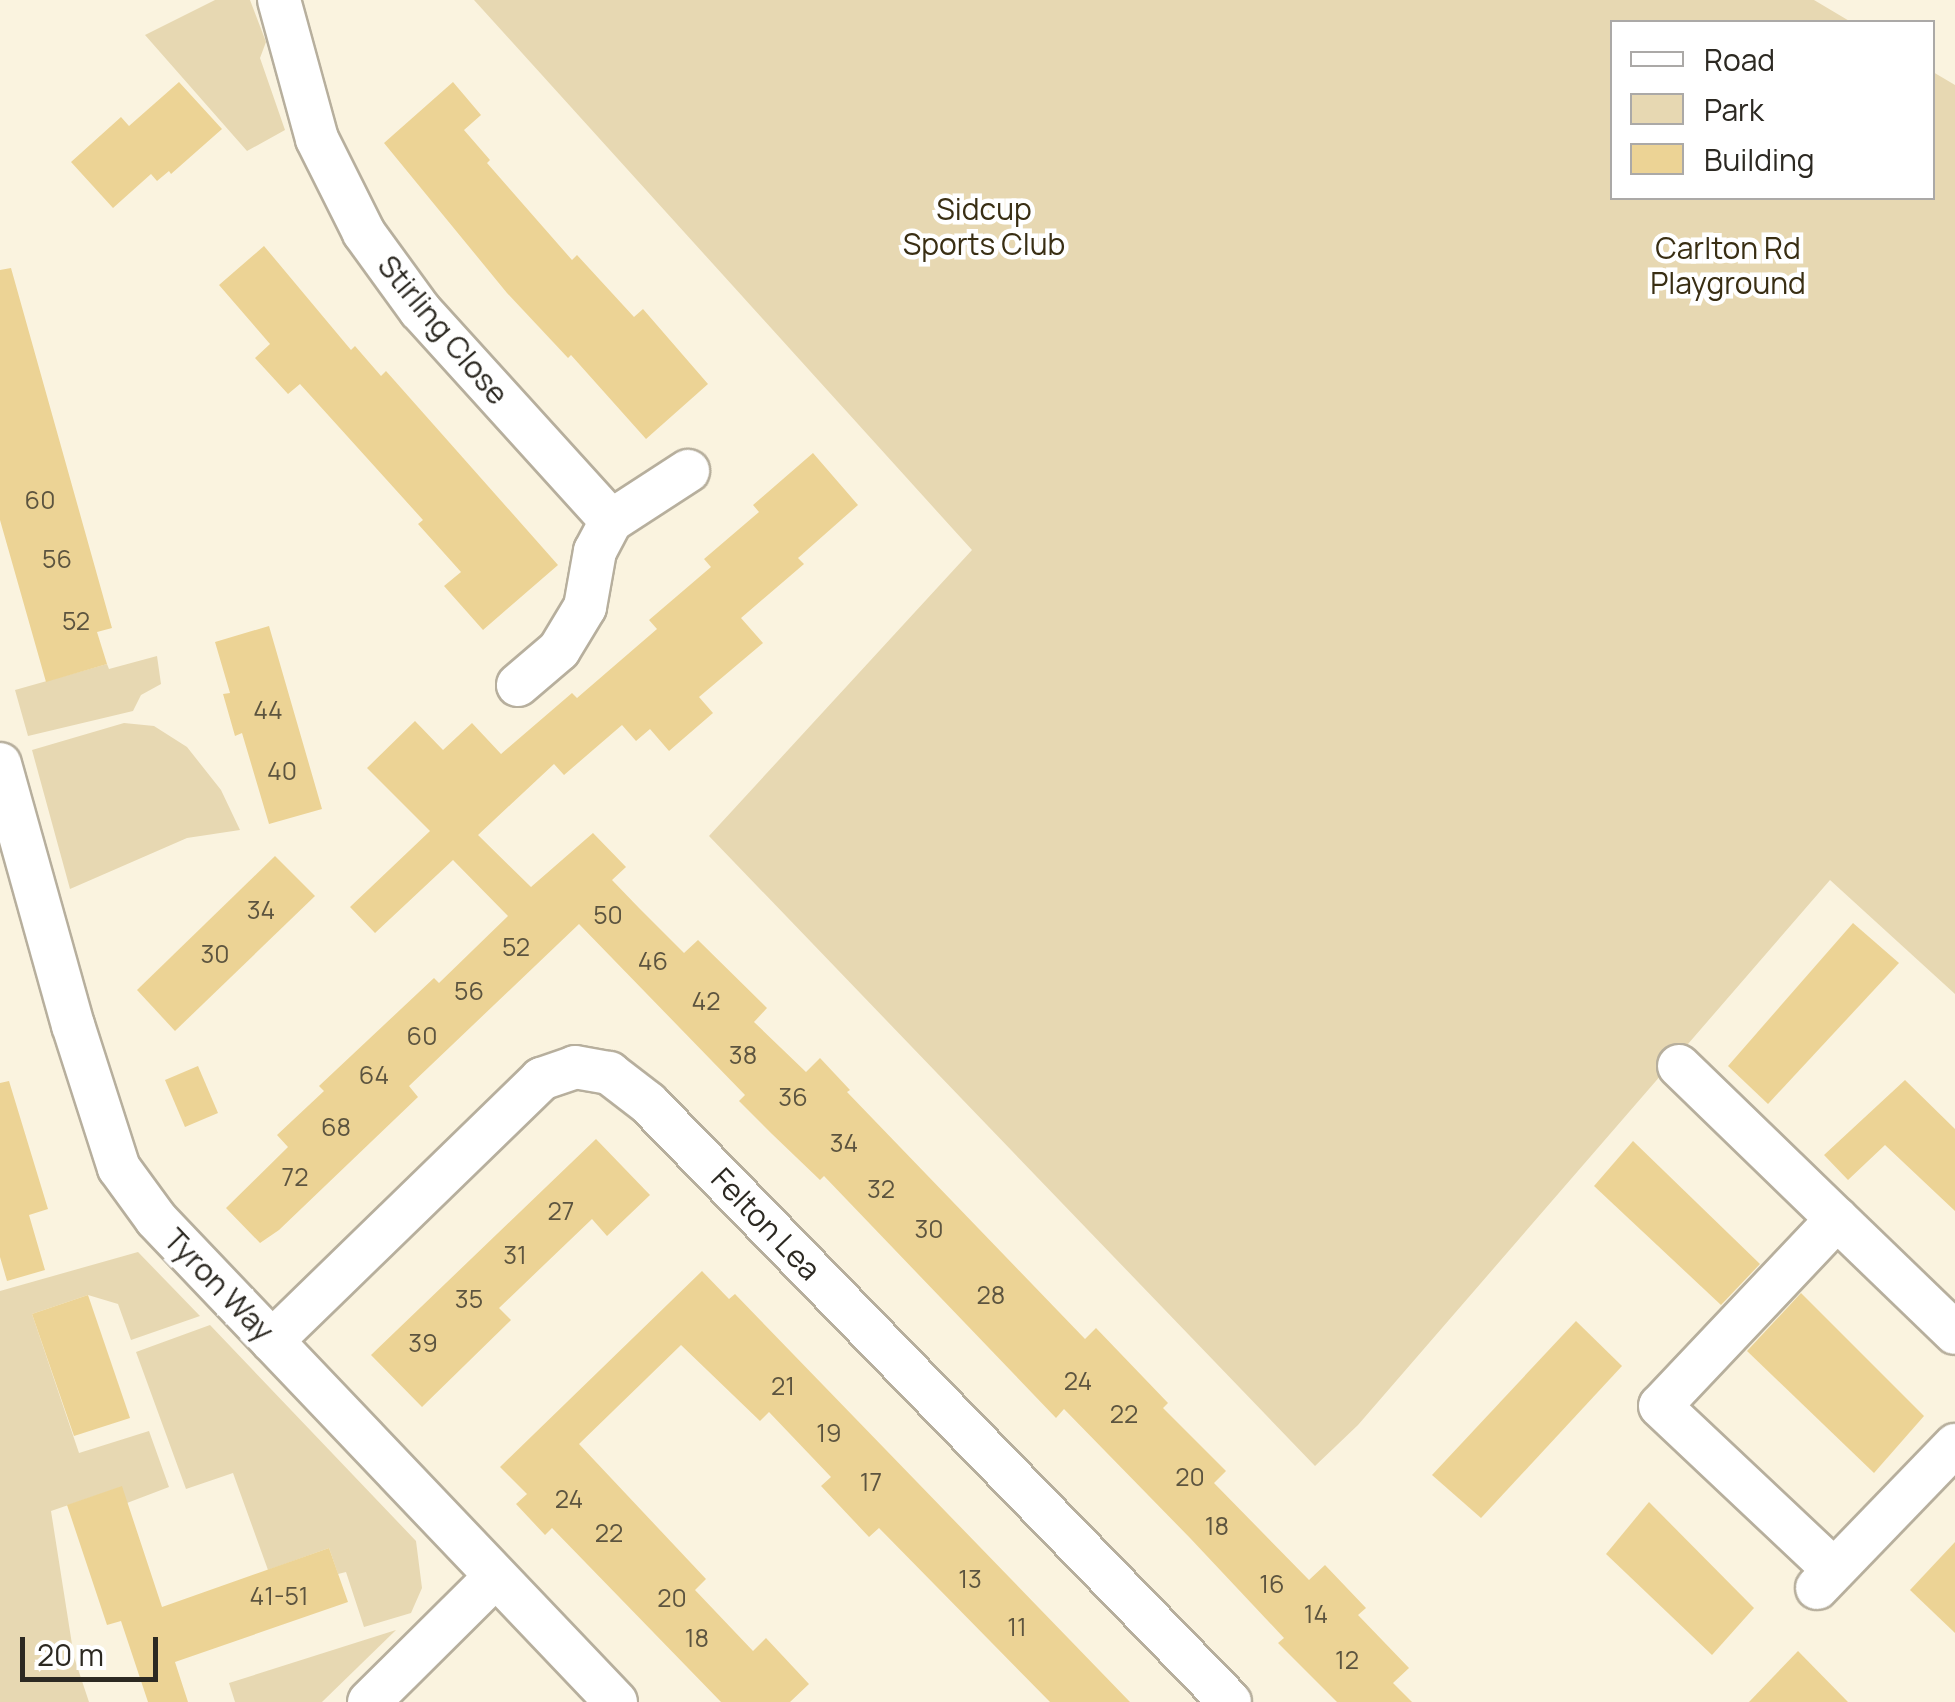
<!DOCTYPE html>
<html>
<head>
<meta charset="utf-8">
<style>
	body { margin:0 }
	#map { position:relative; width:1955px; height:1702px; overflow:hidden; background:#faf3df; font-family:Manrope,sans-serif }
	div>[style] { position:absolute }
	.green>* { inset:0; background:#e7d8b2 }
	.building>* { inset:0; background:#ecd395 }
	.roads { filter:drop-shadow(2px 0 #b7af9d) drop-shadow(-2px 0 #b7af9d) drop-shadow(0 2px #b7af9d) drop-shadow(0 -2px #b7af9d) }
	.minor>* { height:42px; margin:-21px; padding:0 21px; transform-origin:21px; border-radius:21px; background:#fff }
	span { translate:-50% -50%; white-space:nowrap; text-align:center; line-height:1.15; -webkit-text-stroke:9px #fff; paint-order:stroke }
	.number-label { font-size:25px; color:#5c543f }
	.number-label span { -webkit-text-stroke-width:0 }
	.park-label { font-size:30px; color:#392e13 }
	.street-label { font-size:30px; color:#2c2922 }
	.legend { position:absolute; left:1610px; top:20px; width:325px; height:180px; box-sizing:border-box; background:#fff; border:2px solid #aba9a7; margin:0; padding:12px 18px; list-style:none; font-size:30px; color:#2c2922 }
	.legend li { display:flex; align-items:center; gap:20px; height:50px }
	.legend b { width:50px; border:2px solid #aba9a7 }
	.scale { position:absolute; left:20px; top:1637px; width:138px; height:45px; box-sizing:border-box; border:5px solid #2c2922; border-top:0; padding-left:12px; font-size:30px; line-height:35px; white-space:nowrap; color:#2c2922; -webkit-text-stroke:8px #fff; paint-order:stroke }
</style>
</head>
<body>
<div id="map">
	<div class="green">
		<div style="clip-path:polygon(215px 0,250px 0,266px 42px,260px 58px,285px 130px,247px 151px,145px 35px)"></div>
		<div style="clip-path:polygon(474px 0,1814px 0,1851px 22px,1612px 22px,1612px 198px,1932px 198px,1933px 72px,1955px 85px,1955px 994px,1830px 880px,1358px 1425px,1315px 1466px,709px 836px,972px 550px)"></div>
		<div style="clip-path:polygon(157px 656px,161px 684px,141px 695px,133px 711px,28px 736px,15px 690px,107px 664px,109px 669px)"></div>
		<div style="clip-path:polygon(124px 723px,154px 726px,187px 747px,221px 790px,240px 830px,187px 838px,70px 889px,32px 750px)"></div>
		<div style="clip-path:polygon(138px 1252px,200px 1316px,131px 1340px,118px 1304px,88px 1295px,32px 1314px,79px 1453px,149px 1431px,169px 1487px,127px 1503px,121px 1487px,51px 1511px,74px 1657px,89px 1702px,0 1702px,0 1291px)"></div>
		<div style="clip-path:polygon(210px 1325px,416px 1541px,422px 1588px,411px 1613px,364px 1627px,346px 1572px,338px 1574px,329px 1548px,268px 1570px,233px 1473px,186px 1489px,136px 1352px)"></div>
		<div style="clip-path:polygon(396px 1630px,322px 1702px,235px 1702px,229px 1683px)"></div>
	</div>
	<div class="building">
		<div style="clip-path:polygon(179px 82px,222px 129px,171px 174px,169px 171px,157px 181px,151px 174px,113px 208px,71px 162px,121px 117px,129px 126px)"></div>
		<div style="clip-path:polygon(453px 82px,481px 115px,464px 130px,490px 160px,487px 163px,572px 260px,577px 255px,634px 317px,643px 309px,708px 384px,646px 439px,571px 355px,568px 358px,507px 293px,384px 143px)"></div>
		<div style="clip-path:polygon(264px 246px,351px 350px,355px 346px,381px 376px,386px 371px,558px 565px,483px 630px,444px 586px,461px 572px,418px 524px,423px 520px,300px 384px,288px 394px,255px 358px,270px 344px,219px 285px)"></div>
		<div style="clip-path:polygon(11px 268px,112px 628px,97px 632px,107px 664px,46px 682px,0 520px,0 270px)"></div>
		<div style="clip-path:polygon(813px 453px,858px 505px,798px 558px,804px 564px,741px 618px,763px 643px,699px 697px,713px 713px,669px 751px,650px 729px,636px 741px,622px 725px,564px 775px,554px 764px,478px 835px,531px 887px,593px 833px,626px 867px,612px 880px,639px 908px,684px 953px,698px 940px,767px 1008px,754px 1022px,806px 1072px,820px 1058px,850px 1090px,847px 1092px,1085px 1339px,1096px 1328px,1168px 1403px,1163px 1408px,1226px 1471px,1214px 1483px,1309px 1580px,1325px 1565px,1366px 1608px,1358px 1615px,1409px 1668px,1393px 1683px,1412px 1702px,1337px 1702px,1278px 1643px,1284px 1638px,1190px 1538px,1064px 1409px,1056px 1418px,824px 1176px,820px 1180px,772px 1134px,739px 1101px,745px 1095px,579px 924px,409px 1086px,418px 1097px,279px 1230px,260px 1243px,226px 1208px,288px 1147px,277px 1135px,324px 1091px,319px 1086px,434px 978px,439px 983px,508px 916px,453px 860px,375px 933px,350px 907px,430px 831px,367px 768px,415px 721px,443px 750px,472px 723px,501px 754px,572px 693px,577px 698px,657px 629px,649px 620px,711px 567px,704px 559px,759px 512px,753px 505px)"></div>
		<div style="clip-path:polygon(269px 626px,322px 809px,269px 824px,242px 733px,235px 736px,223px 694px,230px 693px,215px 642px)"></div>
		<div style="clip-path:polygon(275px 856px,315px 896px,175px 1031px,137px 990px)"></div>
		<div style="clip-path:polygon(1853px 923px,1899px 963px,1768px 1104px,1728px 1066px)"></div>
		<div style="clip-path:polygon(198px 1066px,218px 1113px,185px 1127px,165px 1080px)"></div>
		<div style="clip-path:polygon(1905px 1080px,1955px 1129px,1955px 1211px,1885px 1145px,1848px 1180px,1824px 1155px)"></div>
		<div style="clip-path:polygon(9px 1081px,48px 1209px,29px 1215px,45px 1270px,7px 1281px,0 1257px,0 1083px)"></div>
		<div style="clip-path:polygon(596px 1139px,650px 1195px,607px 1236px,592px 1219px,499px 1308px,511px 1320px,422px 1407px,371px 1355px)"></div>
		<div style="clip-path:polygon(1633px 1141px,1760px 1264px,1721px 1305px,1594px 1186px)"></div>
		<div style="clip-path:polygon(702px 1271px,729px 1299px,735px 1294px,1130px 1702px,1050px 1702px,879px 1528px,869px 1537px,821px 1486px,831px 1477px,769px 1412px,760px 1421px,681px 1345px,579px 1444px,706px 1579px,695px 1590px,753px 1651px,766px 1638px,809px 1684px,790px 1702px,721px 1702px,552px 1528px,545px 1535px,516px 1504px,527px 1494px,500px 1467px)"></div>
		<div style="clip-path:polygon(1801px 1293px,1924px 1416px,1874px 1473px,1747px 1351px)"></div>
		<div style="clip-path:polygon(88px 1295px,130px 1418px,74px 1436px,32px 1314px)"></div>
		<div style="clip-path:polygon(1576px 1321px,1622px 1366px,1481px 1518px,1432px 1475px)"></div>
		<div style="clip-path:polygon(122px 1486px,162px 1607px,329px 1548px,348px 1602px,175px 1662px,188px 1702px,148px 1702px,121px 1621px,107px 1625px,67px 1505px)"></div>
		<div style="clip-path:polygon(1649px 1502px,1754px 1608px,1712px 1655px,1606px 1554px)"></div>
		<div style="clip-path:polygon(1955px 1542px,1955px 1633px,1910px 1590px)"></div>
		<div style="clip-path:polygon(1798px 1651px,1848px 1702px,1749px 1702px)"></div>
	</div>
	<div class="roads">
		<div class="minor">
			<div style="left:279px;top:0;width:144px;rotate:74.7deg"></div>
			<div style="left:317px;top:139px;width:105px;rotate:63.4deg"></div>
			<div style="left:364px;top:233px;width:95px;rotate:54deg"></div>
			<div style="left:420px;top:310px;width:285px;rotate:47.8deg"></div>
			<div style="left:611px;top:521px;width:34px;rotate:118deg"></div>
			<div style="left:595px;top:551px;width:57px;rotate:100.1deg"></div>
			<div style="left:585px;top:607px;width:50px;rotate:121.2deg"></div>
			<div style="left:559px;top:650px;width:54px;rotate:139.5deg"></div>
			<div style="left:611px;top:521px;width:92px;rotate:-33deg"></div>
			<div style="left:0;top:764px;width:271px;rotate:74.4deg"></div>
			<div style="left:73px;top:1025px;width:150px;rotate:72.2deg"></div>
			<div style="left:119px;top:1168px;width:63px;rotate:54deg"></div>
			<div style="left:156px;top:1219px;width:667px;rotate:46.4deg"></div>
			<div style="left:1679px;top:1066px;width:220px;rotate:44.1deg"></div>
			<div style="left:1837px;top:1219px;width:257px;rotate:133.4deg"></div>
			<div style="left:1660px;top:1406px;width:239px;rotate:43.3deg"></div>
			<div style="left:1837px;top:1219px;width:164px;rotate:44deg"></div>
			<div style="left:272px;top:1341px;width:376px;rotate:-44.2deg"></div>
			<div style="left:541px;top:1079px;width:36px;rotate:-19deg"></div>
			<div style="left:575px;top:1067px;width:35px;rotate:10deg"></div>
			<div style="left:609px;top:1073px;width:49px;rotate:37.6deg"></div>
			<div style="left:648px;top:1103px;width:835px;rotate:45.82deg"></div>
			<div style="left:1817px;top:1588px;width:199px;rotate:-46deg"></div>
			<div style="left:369px;top:1702px;width:177px;rotate:-44.8deg"></div>
		</div>
	</div>
	<div class="number-label">
		<span style="left:40px;top:500px">60</span>
		<span style="left:57px;top:559px">56</span>
		<span style="left:76px;top:621px">52</span>
		<span style="left:268px;top:710px">44</span>
		<span style="left:282px;top:771px">40</span>
		<span style="left:261px;top:910px">34</span>
		<span style="left:608px;top:915px">50</span>
		<span style="left:516px;top:947px">52</span>
		<span style="left:215px;top:954px">30</span>
		<span style="left:653px;top:961px">46</span>
		<span style="left:469px;top:991px">56</span>
		<span style="left:706px;top:1001px">42</span>
		<span style="left:422px;top:1036px">60</span>
		<span style="left:743px;top:1055px">38</span>
		<span style="left:374px;top:1075px">64</span>
		<span style="left:793px;top:1097px">36</span>
		<span style="left:336px;top:1127px">68</span>
		<span style="left:844px;top:1143px">34</span>
		<span style="left:295px;top:1177px">72</span>
		<span style="left:881px;top:1189px">32</span>
		<span style="left:561px;top:1211px">27</span>
		<span style="left:929px;top:1229px">30</span>
		<span style="left:515px;top:1255px">31</span>
		<span style="left:991px;top:1295px">28</span>
		<span style="left:469px;top:1299px">35</span>
		<span style="left:423px;top:1343px">39</span>
		<span style="left:1078px;top:1381px">24</span>
		<span style="left:783px;top:1386px">21</span>
		<span style="left:1124px;top:1414px">22</span>
		<span style="left:829px;top:1433px">19</span>
		<span style="left:1190px;top:1477px">20</span>
		<span style="left:871px;top:1482px">17</span>
		<span style="left:569px;top:1499px">24</span>
		<span style="left:1217px;top:1526px">18</span>
		<span style="left:609px;top:1533px">22</span>
		<span style="left:970px;top:1579px">13</span>
		<span style="left:1272px;top:1584px">16</span>
		<span style="left:279px;top:1596px">41-51</span>
		<span style="left:672px;top:1598px">20</span>
		<span style="left:1316px;top:1614px">14</span>
		<span style="left:1017px;top:1627px">11</span>
		<span style="left:697px;top:1638px">18</span>
		<span style="left:1347px;top:1660px">12</span>
	</div>
	<div class="park-label">
		<span style="left:984px;top:226px">Sidcup<br>Sports Club</span>
		<span style="left:1728px;top:265px">Carlton Rd<br>Playground</span>
	</div>
	<div class="street-label">
		<span style="left:443px;top:330px;rotate:50deg">Stirling Close</span>
		<span style="left:766px;top:1224px;rotate:46deg">Felton Lea</span>
		<span style="left:219px;top:1285px;rotate:46deg">Tyron Way</span>
	</div>
	<ul class="legend">
	<li><b style="height:12px;background:#fff"></b>Road</li>
	<li><b style="height:28px;background:#e7d8b2"></b>Park</li>
	<li><b style="height:28px;background:#ecd395"></b>Building</li>
	</ul>
	<div class="scale">20 m</div>
</div>
</body>
</html>
